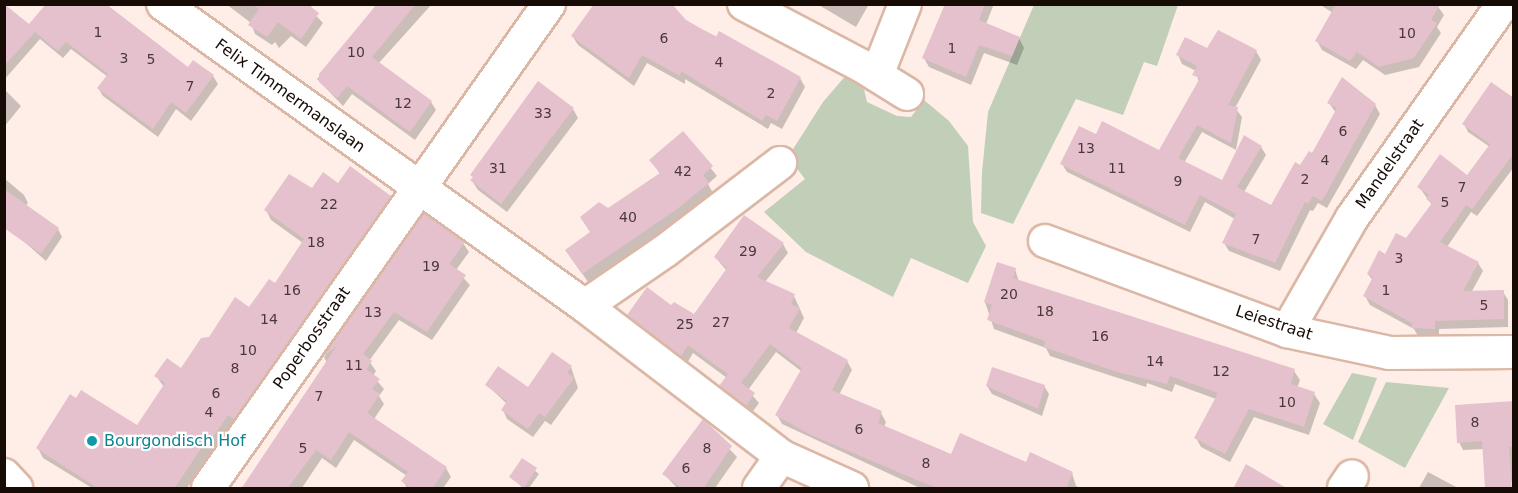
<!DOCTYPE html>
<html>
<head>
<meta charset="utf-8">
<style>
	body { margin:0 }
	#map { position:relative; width:1518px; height:493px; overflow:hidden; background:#feeee7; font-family:"DejaVu Sans",sans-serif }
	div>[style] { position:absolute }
	.green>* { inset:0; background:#c1ceb8 }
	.shadow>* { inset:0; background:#0003 }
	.building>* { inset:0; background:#e5c1ce }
	.roads { filter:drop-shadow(2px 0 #dbb7a5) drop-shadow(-2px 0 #dbb7a5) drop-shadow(0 2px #dbb7a5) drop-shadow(0 -2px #dbb7a5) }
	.minor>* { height:32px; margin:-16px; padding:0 16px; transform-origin:16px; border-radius:16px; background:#fff }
	.dots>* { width:16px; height:16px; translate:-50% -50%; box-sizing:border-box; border:3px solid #fff; border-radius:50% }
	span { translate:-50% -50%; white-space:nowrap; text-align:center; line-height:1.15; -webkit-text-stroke:4.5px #fff; paint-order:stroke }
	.number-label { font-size:14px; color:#4a3838 }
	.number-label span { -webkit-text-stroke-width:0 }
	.street-label { font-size:16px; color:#170b06 }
	.culture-label { font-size:16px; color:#0d838f }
	.left { translate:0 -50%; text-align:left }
	.frame { position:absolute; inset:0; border:6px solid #170b06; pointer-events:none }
</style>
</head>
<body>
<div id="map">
	<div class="green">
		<div style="clip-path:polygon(1034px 5px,1178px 5px,1157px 66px,1144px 62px,1123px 115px,1076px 99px,1013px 224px,981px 213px,982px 172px,988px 112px)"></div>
		<div style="clip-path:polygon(848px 73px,864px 89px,867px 102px,897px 116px,911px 117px,924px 100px,949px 121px,968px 146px,973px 222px,986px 246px,968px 283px,911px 258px,893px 297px,806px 252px,764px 212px,805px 179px,788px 157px,823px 102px)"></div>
		<div style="clip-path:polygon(1352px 373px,1377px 378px,1353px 440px,1323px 424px)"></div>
		<div style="clip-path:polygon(1386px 382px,1449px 388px,1405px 468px,1358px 442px)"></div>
	</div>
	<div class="shadow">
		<div style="clip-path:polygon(4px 4px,30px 26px,213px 76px,218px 84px,191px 121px,176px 109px,158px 137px,103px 96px,98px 88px,108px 77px,71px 49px,63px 58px,40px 39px,4px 80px)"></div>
		<div style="clip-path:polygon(226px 4px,313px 4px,310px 9px,323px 23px,306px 47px,291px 36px,279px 48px,275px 42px,272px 45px,255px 34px,251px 23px)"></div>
		<div style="clip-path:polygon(379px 4px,432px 4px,378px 64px,431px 102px,436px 110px,415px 140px,352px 94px,343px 106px,317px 79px)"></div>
		<div style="clip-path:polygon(817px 4px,869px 4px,856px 27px)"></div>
		<div style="clip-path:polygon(947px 4px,994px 4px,986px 24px,1019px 38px,1024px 48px,1017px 65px,984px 53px,971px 85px,929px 67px,924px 58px)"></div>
		<div style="clip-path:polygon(1319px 4px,1436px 4px,1444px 15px,1437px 27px,1441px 33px,1419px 67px,1385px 75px,1363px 60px,1356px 69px,1322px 50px,1317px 41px,1333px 13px)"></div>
		<div style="clip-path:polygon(685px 21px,800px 78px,805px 87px,782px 129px,771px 123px,768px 129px,685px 79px,685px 84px,647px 63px,634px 86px,578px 45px,573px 37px)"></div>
		<div style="clip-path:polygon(1208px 50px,1256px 51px,1261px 60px,1235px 108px,1242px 117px,1236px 150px,1202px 132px,1184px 163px,1222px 182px,1261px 147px,1266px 155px,1244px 192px,1272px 207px,1312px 155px,1336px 113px,1329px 103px,1342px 79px,1375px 105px,1380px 114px,1327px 208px,1318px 203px,1313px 211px,1310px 210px,1280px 271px,1229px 251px,1224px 243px,1235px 219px,1205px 202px,1190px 232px,1067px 172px,1062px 164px,1096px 136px,1159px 152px,1199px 83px,1196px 71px,1182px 64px,1178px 55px)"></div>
		<div style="clip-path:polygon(4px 89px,21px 106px,4px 127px)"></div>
		<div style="clip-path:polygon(1514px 100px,1514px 167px,1477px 216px,1471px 212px,1447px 247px,1478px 263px,1483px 271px,1471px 293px,1503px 292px,1508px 300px,1508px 327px,1439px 329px,1439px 337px,1418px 336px,1414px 329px,1370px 305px,1365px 296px,1373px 281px,1368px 274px,1407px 240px,1432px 205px,1419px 187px,1467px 177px,1490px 147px,1468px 132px,1464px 124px)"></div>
		<div style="clip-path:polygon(573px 109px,578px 118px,507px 212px,478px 190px,472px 181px)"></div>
		<div style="clip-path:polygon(683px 133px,717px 176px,708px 184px,713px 193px,682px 219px,588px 282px,573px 260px,608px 210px,660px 174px,651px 160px)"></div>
		<div style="clip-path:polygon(350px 168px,390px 197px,396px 207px,240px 427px,234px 423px,187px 488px,92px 488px,43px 458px,38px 448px,137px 427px,164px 387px,156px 376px,181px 370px,209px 339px,249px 309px,275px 285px,303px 243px,271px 220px,266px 210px,313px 190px,339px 185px)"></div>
		<div style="clip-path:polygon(4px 178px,24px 195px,28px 203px,25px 206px,58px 229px,62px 237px,46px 261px,4px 224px)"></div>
		<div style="clip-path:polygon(424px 215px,463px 243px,469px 252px,456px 270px,470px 285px,432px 340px,399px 320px,369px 361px,376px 371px,373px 376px,384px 389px,379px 396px,384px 404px,374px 419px,446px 468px,451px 477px,443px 488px,407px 488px,403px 481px,407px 476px,354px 440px,336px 468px,322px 458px,302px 488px,242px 488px,327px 363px,324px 357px)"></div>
		<div style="clip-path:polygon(783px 244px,788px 253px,765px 282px,794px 296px,804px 318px,796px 333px,847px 361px,852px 370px,839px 395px,881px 413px,886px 422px,884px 427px,952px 456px,1072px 473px,1076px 486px,1081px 488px,920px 488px,782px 424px,777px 415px,801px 371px,776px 352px,748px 390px,759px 403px,751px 414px,726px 395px,721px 386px,727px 378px,693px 353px,686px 365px,634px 324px,629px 315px,671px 307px,695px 316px,727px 271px,715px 257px)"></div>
		<div style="clip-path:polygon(1015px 269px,1019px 282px,1294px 371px,1300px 380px,1297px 388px,1314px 394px,1320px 403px,1309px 435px,1254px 417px,1230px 462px,1201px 447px,1196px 438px,1216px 399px,1175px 384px,1172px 392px,1147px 383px,1146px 387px,1050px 356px,1046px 348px,994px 329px,985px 302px)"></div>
		<div style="clip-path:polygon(571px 367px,578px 388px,551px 425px,545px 421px,533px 437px,507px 419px,503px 410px,507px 404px,487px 385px,528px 389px)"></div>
		<div style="clip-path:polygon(987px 386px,1044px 386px,1049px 394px,1042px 416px,992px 394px)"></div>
		<div style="clip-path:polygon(1514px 403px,1514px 482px,1491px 480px,1484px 449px,1463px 450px,1459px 442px)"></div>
		<div style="clip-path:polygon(703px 421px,737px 457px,715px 488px,677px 488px,664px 474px)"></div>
		<div style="clip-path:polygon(522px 460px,539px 474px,529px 488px,523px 488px,511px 477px)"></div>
		<div style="clip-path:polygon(1428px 472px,1458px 488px,1419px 488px)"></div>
	</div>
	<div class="building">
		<div style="clip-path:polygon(4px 4px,29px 24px,46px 4px,106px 4px,188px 67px,193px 60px,214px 75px,186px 113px,171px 102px,153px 129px,97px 88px,108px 74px,66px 42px,58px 51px,35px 32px,4px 66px)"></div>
		<div style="clip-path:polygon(253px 4px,307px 4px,319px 13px,301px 39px,278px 22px,267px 37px,248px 25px,259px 9px)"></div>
		<div style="clip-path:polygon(377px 4px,416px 4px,372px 57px,432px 101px,410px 132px,347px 86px,337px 98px,319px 82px,319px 74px)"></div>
		<div style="clip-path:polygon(594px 4px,672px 4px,686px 20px,716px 37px,719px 31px,801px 77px,777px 121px,766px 115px,762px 121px,681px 71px,680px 76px,642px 55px,629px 78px,571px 36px)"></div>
		<div style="clip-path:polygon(945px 4px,985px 4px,979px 20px,1020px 37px,1012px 56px,979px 45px,966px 77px,922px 58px)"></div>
		<div style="clip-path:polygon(1336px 4px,1440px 4px,1431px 20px,1437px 23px,1414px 58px,1379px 67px,1357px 52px,1350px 61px,1315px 41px)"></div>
		<div style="clip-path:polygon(1218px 30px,1257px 50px,1228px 105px,1238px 107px,1231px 143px,1197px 125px,1178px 158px,1222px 180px,1244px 135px,1262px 146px,1237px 187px,1271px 205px,1295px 162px,1300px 165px,1309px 151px,1312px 153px,1337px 108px,1327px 103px,1342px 77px,1376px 104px,1322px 201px,1313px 196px,1308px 204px,1305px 202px,1275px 263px,1222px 243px,1236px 214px,1200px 195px,1185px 225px,1060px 164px,1079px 126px,1096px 134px,1102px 121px,1159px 150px,1200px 78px,1192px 75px,1197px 66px,1176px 55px,1185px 37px,1207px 48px)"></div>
		<div style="clip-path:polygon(538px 81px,574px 108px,501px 204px,470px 180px,473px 177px,470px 175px)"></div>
		<div style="clip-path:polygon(1491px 82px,1514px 98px,1514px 153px,1472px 209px,1466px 205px,1440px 242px,1479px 262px,1463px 291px,1504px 290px,1504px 319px,1435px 321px,1435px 329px,1412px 328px,1412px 323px,1363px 296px,1373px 277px,1367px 274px,1379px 250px,1385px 254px,1396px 233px,1406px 238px,1432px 203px,1426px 199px,1429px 195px,1417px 187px,1440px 154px,1467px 175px,1490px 144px,1462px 124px)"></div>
		<div style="clip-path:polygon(683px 131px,713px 166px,703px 175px,709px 183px,677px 209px,582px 274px,565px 250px,590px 232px,580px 217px,599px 202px,608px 208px,660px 173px,649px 160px)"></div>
		<div style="clip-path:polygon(350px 166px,391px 196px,234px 419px,228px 415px,213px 437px,210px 435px,174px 489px,99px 489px,36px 448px,70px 394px,76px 398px,81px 390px,137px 425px,165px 383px,154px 376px,167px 358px,181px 368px,201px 338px,209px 337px,235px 297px,249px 307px,269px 279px,275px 283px,304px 239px,264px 210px,289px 174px,312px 188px,323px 172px,338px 183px)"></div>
		<div style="clip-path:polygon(4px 189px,59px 228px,41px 254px,4px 228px)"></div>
		<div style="clip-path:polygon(424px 213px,465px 242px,449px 264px,466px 275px,427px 332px,394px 312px,363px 354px,372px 361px,366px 369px,380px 379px,372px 389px,380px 394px,367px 413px,447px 467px,432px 489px,412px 489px,401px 481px,408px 472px,349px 432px,331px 460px,316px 450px,287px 489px,241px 489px,336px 347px,322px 357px)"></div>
		<div style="clip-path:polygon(744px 215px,784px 243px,757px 277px,795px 294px,791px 304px,800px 308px,789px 328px,848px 360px,832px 390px,882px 411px,878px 423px,951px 454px,960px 433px,1026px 462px,1030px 452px,1073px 472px,1066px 489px,941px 489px,919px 481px,809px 434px,775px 415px,802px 368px,770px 344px,741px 383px,755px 393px,746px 406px,719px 386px,728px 374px,688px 345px,681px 357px,627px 315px,647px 287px,671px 305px,674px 302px,694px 314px,727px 268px,714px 257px)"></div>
		<div style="clip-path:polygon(997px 262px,1016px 268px,1013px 278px,1295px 369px,1291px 384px,1315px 392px,1304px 427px,1249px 409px,1225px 454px,1194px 438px,1218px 393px,1170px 376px,1167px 384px,1117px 372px,1044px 347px,1045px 341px,987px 320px,992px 305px,984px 302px)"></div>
		<div style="clip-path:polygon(552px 352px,572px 366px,567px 373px,574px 378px,545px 417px,539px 413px,528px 429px,501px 410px,507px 401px,485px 385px,498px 366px,528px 387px)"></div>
		<div style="clip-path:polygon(992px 367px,1045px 385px,1038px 409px,986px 386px)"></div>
		<div style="clip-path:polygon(1514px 401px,1514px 447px,1509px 447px,1512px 489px,1485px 489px,1482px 441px,1457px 443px,1455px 405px)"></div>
		<div style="clip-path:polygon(703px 419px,732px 446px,703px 489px,683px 489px,662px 474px)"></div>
		<div style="clip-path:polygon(522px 458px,537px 468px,524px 488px,509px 477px)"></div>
		<div style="clip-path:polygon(1246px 464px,1288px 489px,1233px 489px)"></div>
	</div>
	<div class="roads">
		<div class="minor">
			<div style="left:163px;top:4px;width:519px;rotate:35.59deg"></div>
			<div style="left:585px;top:306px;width:247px;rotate:37.4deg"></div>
			<div style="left:781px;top:456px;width:78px;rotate:24.3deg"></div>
			<div style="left:744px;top:4px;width:133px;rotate:27.7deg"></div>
			<div style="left:862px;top:66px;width:53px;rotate:31.9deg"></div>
			<div style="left:877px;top:75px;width:76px;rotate:-68.5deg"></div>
			<div style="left:1045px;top:241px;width:258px;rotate:20.4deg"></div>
			<div style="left:1287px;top:331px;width:105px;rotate:12.1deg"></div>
			<div style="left:1390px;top:353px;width:124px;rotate:-0.5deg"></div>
			<div style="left:585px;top:306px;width:97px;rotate:-34.5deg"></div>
			<div style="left:665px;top:251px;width:145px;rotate:-37.4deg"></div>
			<div style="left:1287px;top:331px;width:130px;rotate:-60.1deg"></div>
			<div style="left:1352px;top:218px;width:262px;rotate:-54.8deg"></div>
			<div style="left:4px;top:475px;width:18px;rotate:47deg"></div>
			<div style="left:208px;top:488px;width:592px;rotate:-54.83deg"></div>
			<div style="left:759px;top:488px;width:39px;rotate:-55deg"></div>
			<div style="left:1344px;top:488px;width:14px;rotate:-56deg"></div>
		</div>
	</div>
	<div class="dots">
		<div style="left:92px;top:441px;background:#0f9aa8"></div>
	</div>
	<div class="number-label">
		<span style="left:98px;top:32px">1</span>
		<span style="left:1407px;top:33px">10</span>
		<span style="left:664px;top:38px">6</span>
		<span style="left:952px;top:48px">1</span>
		<span style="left:356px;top:52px">10</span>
		<span style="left:124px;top:58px">3</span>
		<span style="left:151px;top:59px">5</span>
		<span style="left:719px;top:62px">4</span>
		<span style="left:190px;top:86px">7</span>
		<span style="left:771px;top:93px">2</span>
		<span style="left:403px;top:103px">12</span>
		<span style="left:543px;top:113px">33</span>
		<span style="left:1343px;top:131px">6</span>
		<span style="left:1086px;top:148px">13</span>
		<span style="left:1325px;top:160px">4</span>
		<span style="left:498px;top:168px">31</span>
		<span style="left:1117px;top:168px">11</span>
		<span style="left:683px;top:171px">42</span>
		<span style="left:1305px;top:179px">2</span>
		<span style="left:1178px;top:181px">9</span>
		<span style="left:1462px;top:187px">7</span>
		<span style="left:1445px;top:202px">5</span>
		<span style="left:329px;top:204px">22</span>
		<span style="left:628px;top:217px">40</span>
		<span style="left:1256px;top:239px">7</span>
		<span style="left:316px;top:242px">18</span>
		<span style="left:748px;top:251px">29</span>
		<span style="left:1399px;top:258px">3</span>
		<span style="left:431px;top:266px">19</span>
		<span style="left:292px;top:290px">16</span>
		<span style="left:1386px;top:290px">1</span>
		<span style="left:1009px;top:294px">20</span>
		<span style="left:1484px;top:305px">5</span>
		<span style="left:1045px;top:311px">18</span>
		<span style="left:373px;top:312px">13</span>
		<span style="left:269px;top:319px">14</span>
		<span style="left:721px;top:322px">27</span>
		<span style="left:685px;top:324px">25</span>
		<span style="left:1100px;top:336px">16</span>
		<span style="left:248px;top:350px">10</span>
		<span style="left:1155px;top:361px">14</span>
		<span style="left:354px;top:365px">11</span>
		<span style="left:235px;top:368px">8</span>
		<span style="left:1221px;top:371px">12</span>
		<span style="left:216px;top:393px">6</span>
		<span style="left:319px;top:396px">7</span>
		<span style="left:1287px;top:402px">10</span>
		<span style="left:209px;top:412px">4</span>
		<span style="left:1475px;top:422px">8</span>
		<span style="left:859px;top:429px">6</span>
		<span style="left:303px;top:448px">5</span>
		<span style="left:707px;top:448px">8</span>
		<span style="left:926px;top:463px">8</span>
		<span style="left:686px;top:468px">6</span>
	</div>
	<div class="street-label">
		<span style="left:290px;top:96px;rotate:36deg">Felix Timmermanslaan</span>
		<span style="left:1390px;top:164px;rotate:-55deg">Mandelstraat</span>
		<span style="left:1274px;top:323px;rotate:18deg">Leiestraat</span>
		<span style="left:312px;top:338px;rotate:-55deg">Poperbosstraat</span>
	</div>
	<div class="culture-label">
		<span class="left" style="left:104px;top:441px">Bourgondisch Hof</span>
	</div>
	<div class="frame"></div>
</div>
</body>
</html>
